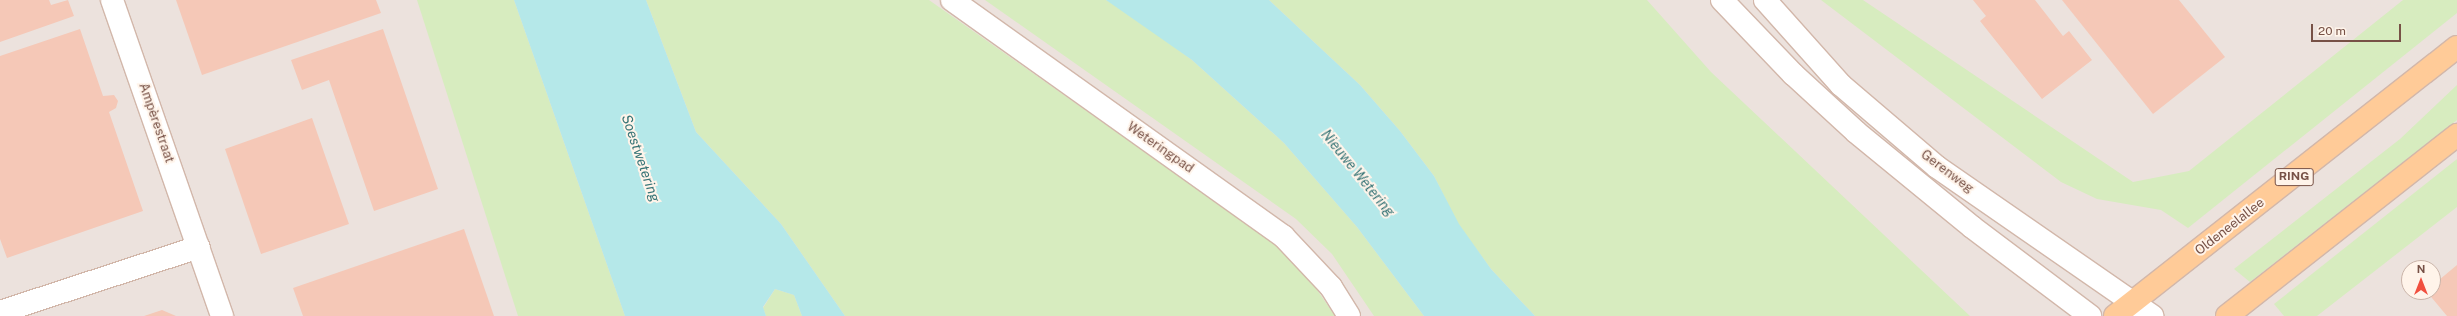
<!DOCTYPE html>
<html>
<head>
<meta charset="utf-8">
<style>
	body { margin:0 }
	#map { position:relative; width:2457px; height:316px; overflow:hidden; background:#feefe2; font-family:"Public Sans",sans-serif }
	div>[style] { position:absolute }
	.industrial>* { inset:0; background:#ece2dd }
	.green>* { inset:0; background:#d7ecbf }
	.water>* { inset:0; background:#b5e8e9 }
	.building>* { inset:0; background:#f5c8b7 }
	.roads { filter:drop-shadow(1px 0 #d2b7aa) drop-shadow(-1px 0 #d2b7aa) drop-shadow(0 1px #d2b7aa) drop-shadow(0 -1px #d2b7aa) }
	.minor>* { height:22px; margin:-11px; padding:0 11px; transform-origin:11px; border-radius:11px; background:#fff }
	.secondary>* { height:22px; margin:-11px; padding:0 11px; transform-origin:11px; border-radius:11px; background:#fff }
	.primary>* { height:22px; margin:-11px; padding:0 11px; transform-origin:11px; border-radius:11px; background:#ffcb98 }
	span { translate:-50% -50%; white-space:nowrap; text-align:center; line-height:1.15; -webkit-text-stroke:4px #fff4ea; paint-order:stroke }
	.shield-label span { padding:1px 3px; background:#fff4ea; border:1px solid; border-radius:3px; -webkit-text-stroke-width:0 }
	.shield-label { font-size:12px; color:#775146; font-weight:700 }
	.street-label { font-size:13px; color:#775146 }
	.water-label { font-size:14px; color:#367476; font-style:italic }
	.north { position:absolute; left:2401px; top:260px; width:40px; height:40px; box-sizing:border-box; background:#fff4ea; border:1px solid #c9b3a8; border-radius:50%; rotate:0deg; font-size:11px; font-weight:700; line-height:16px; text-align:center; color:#775146 }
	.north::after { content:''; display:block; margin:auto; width:14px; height:18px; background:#f14f3e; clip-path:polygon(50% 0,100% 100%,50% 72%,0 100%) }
	.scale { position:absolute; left:2311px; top:24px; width:90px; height:18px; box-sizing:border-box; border:2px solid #775146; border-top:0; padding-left:5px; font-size:12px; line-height:14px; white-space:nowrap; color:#775146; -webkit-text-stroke:3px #fff4ea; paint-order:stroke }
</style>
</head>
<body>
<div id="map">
	<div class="industrial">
		<div style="clip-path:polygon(evenodd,0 0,2457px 0,2457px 316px,0 316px,0 0,2409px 268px,2433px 268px,2433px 292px,2409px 292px,2409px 268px)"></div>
	</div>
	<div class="green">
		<div style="clip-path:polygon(417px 0,514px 0,625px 316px,518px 316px)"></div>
		<div style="clip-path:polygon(646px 0,929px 0,1278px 246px,1309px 278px,1335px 316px,845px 316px,781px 224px,696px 132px)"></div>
		<div style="clip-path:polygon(985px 0,1106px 0,1127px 12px,1192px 60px,1284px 143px,1357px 227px,1424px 316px,1374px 316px,1332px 254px,1296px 219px)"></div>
		<div style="clip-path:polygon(1269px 0,1647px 0,1711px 72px,1970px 316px,1535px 316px,1491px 269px,1458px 224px,1434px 176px,1400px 131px,1360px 85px)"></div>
		<div style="clip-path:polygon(1821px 0,1863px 0,2133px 182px,2189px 171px,2403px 0,2457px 0,2457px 13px,2188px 228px,2161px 210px,2097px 199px,2061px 182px)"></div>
		<div style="clip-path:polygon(2457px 85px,2457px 120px,2250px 282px,2234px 269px,2400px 139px)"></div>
		<div style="clip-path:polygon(2457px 159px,2457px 207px,2317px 316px,2284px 316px,2274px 304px)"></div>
		<div style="clip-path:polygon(775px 289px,794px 295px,802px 316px,766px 316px,763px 308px)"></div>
	</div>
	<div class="water">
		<div style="clip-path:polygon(514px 0,646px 0,696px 132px,781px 224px,845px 316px,802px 316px,794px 295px,775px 289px,763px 307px,766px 316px,625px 316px)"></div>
		<div style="clip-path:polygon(1106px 0,1269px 0,1360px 85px,1400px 131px,1434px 176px,1459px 224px,1491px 269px,1535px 316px,1424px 316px,1357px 227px,1284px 143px,1192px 60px)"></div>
	</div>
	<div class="building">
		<div style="clip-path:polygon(0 0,49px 0,51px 5px,68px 0,74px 16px,0 42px)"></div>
		<div style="clip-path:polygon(176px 0,376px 0,381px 13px,202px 75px)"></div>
		<div style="clip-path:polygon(1973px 0,2035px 0,2063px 36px,2069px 31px,2092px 60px,2042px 99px,1980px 21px,1986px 16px)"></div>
		<div style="clip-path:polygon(2062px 0,2179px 0,2225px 57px,2153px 114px)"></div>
		<div style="clip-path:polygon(80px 29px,103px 96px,114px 95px,118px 101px,116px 108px,109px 112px,143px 211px,7px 258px,0 239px,0 56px)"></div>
		<div style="clip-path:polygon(383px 29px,438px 189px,374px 211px,329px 80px,302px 90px,291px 60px)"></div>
		<div style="clip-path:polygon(312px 118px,349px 224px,261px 254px,225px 149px)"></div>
		<div style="clip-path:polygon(464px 229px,494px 316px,303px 316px,293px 288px)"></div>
		<div style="clip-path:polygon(2457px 265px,2457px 316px,2447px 316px,2427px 292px,2433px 292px,2433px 285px)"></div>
		<div style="clip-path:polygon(162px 310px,176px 316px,144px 316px)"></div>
	</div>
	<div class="roads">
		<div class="minor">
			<div style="left:112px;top:0;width:335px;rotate:70.8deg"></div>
			<div style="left:952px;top:0;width:407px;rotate:35.5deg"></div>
			<div style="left:1283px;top:236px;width:70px;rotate:46.7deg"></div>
			<div style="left:1331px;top:287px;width:34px;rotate:58deg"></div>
			<div style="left:0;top:312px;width:209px;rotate:-18.1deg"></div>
		</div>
		<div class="secondary">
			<div style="left:1722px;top:0;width:103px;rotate:46.2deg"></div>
			<div style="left:1793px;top:74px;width:86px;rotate:42.6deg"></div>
			<div style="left:1856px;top:132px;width:150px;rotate:39.3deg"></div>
			<div style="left:1972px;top:227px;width:148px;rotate:37deg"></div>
			<div style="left:1765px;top:0;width:114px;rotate:48.2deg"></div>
			<div style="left:1841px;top:85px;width:126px;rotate:40.5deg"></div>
			<div style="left:1937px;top:167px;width:262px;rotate:34.7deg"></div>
		</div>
		<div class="primary">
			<div style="left:2115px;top:316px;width:435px;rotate:-38.2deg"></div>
			<div style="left:2227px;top:316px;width:293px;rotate:-38.2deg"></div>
		</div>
	</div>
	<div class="shield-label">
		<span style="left:2294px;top:177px">RING</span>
	</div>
	<div class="street-label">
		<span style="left:156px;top:123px;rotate:71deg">Ampèrestraat</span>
		<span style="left:1160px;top:148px;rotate:35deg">Weteringpad</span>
		<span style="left:1947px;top:172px;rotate:37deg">Gerenweg</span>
		<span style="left:2230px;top:227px;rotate:-38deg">Oldeneelallee</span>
	</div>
	<div class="water-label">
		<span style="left:641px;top:158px;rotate:71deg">Soestwetering</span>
		<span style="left:1358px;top:173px;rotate:51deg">Nieuwe Wetering</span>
	</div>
	<div class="north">N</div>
	<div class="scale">20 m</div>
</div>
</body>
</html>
